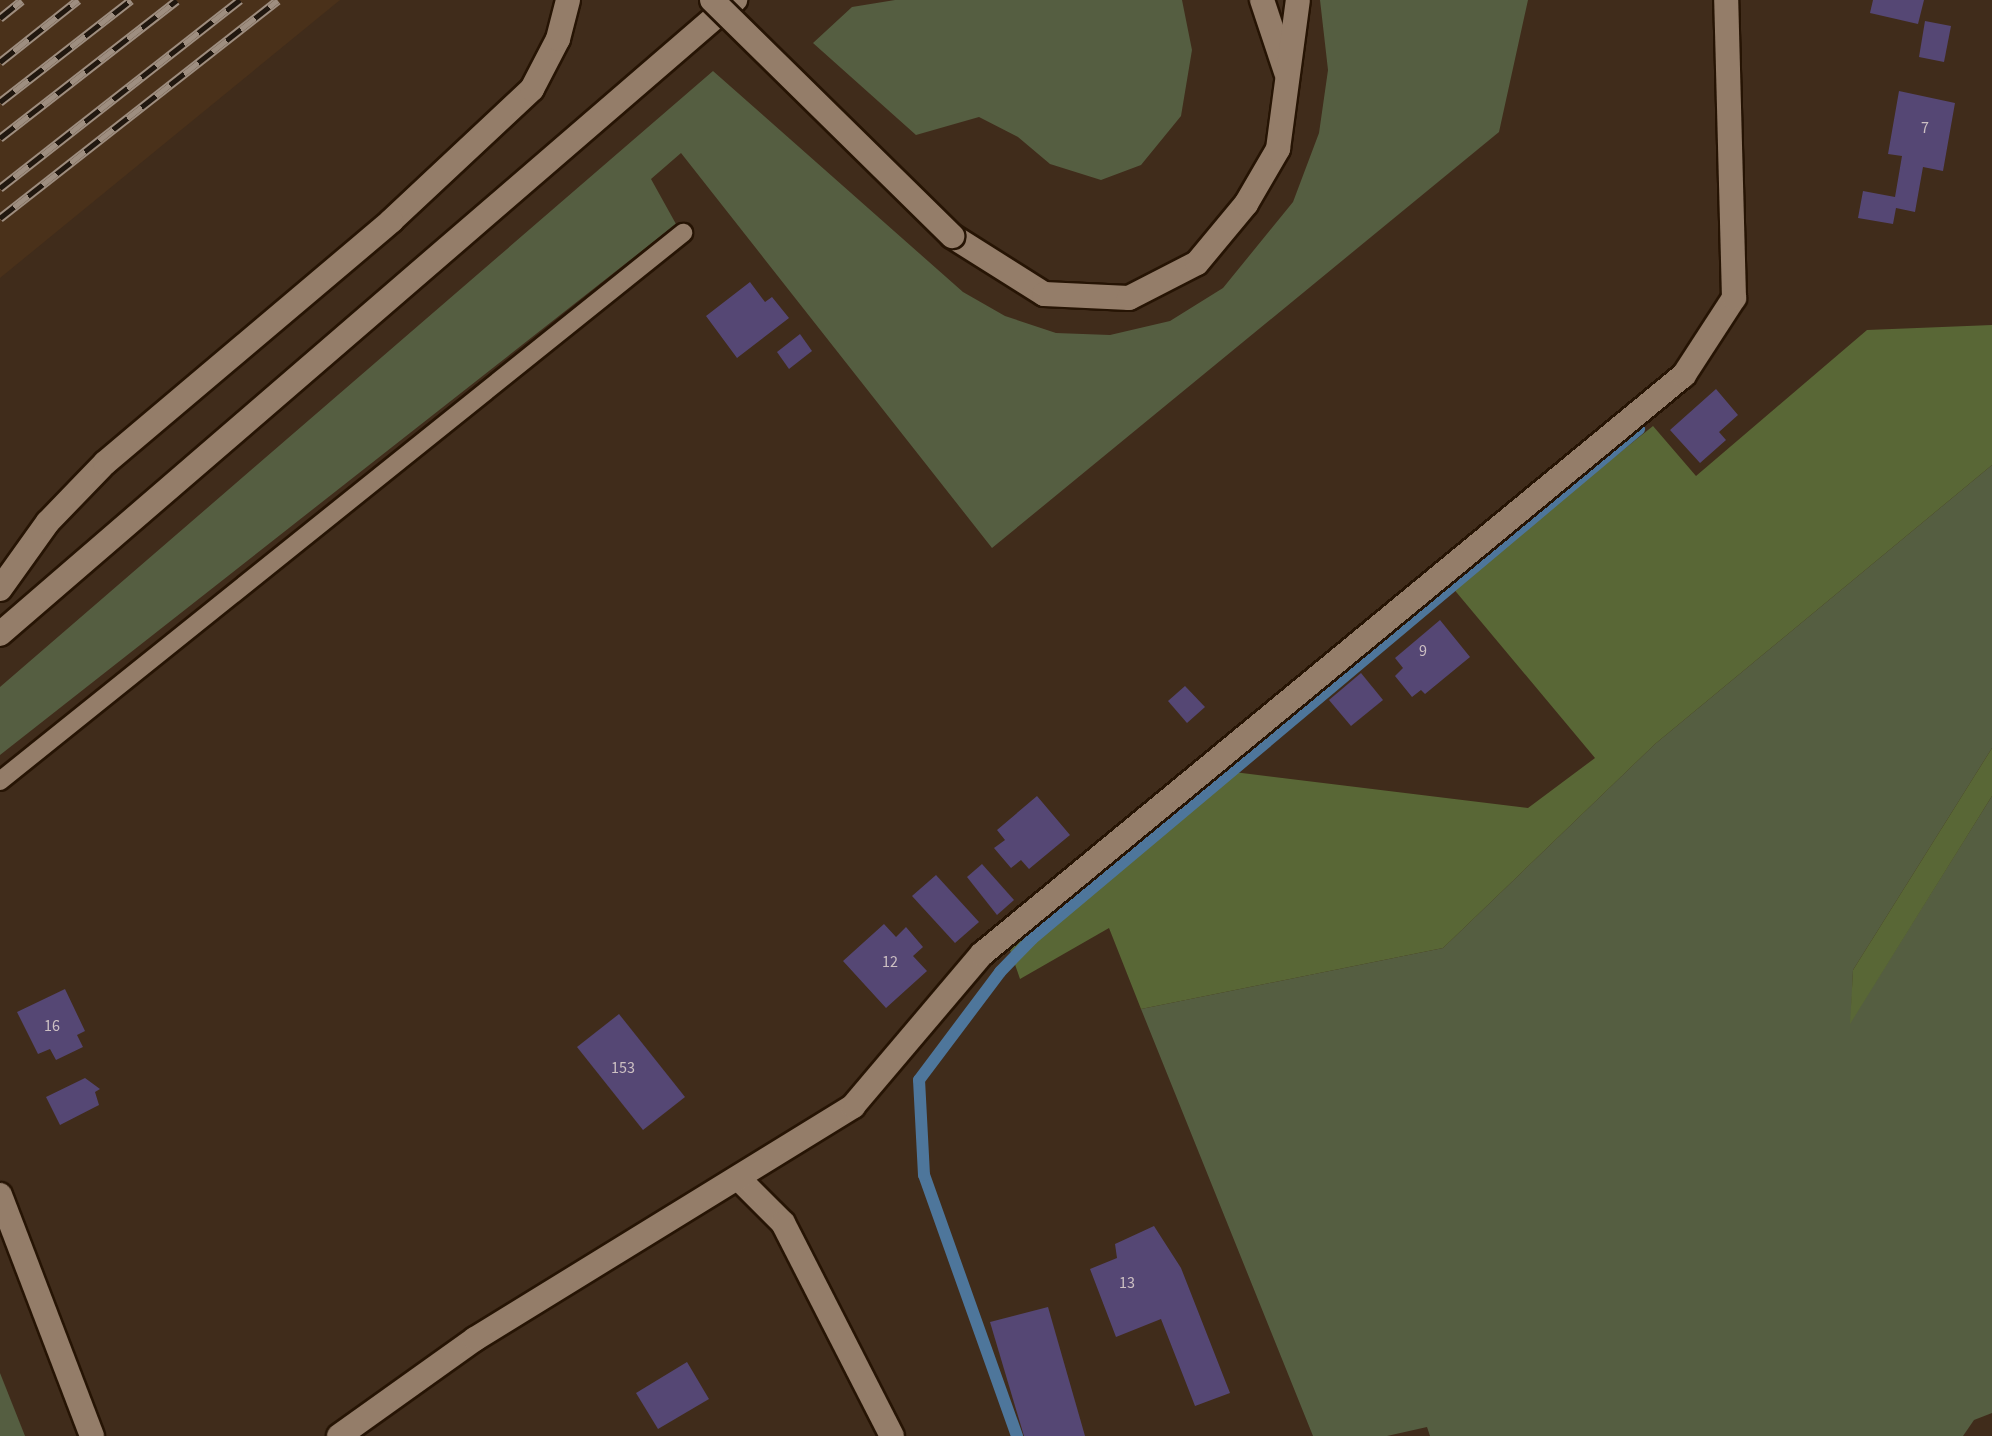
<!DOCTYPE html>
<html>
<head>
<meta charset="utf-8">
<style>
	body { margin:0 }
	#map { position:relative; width:1992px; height:1436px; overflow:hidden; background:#402c1b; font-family:"Source Sans 3",sans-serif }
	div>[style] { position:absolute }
	.built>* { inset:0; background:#4a311a }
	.green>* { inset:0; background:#555e41 }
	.forest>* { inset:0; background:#596736 }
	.stream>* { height:12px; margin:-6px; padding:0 6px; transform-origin:6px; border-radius:6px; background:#4e769b }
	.building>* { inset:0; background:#554774 }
	.roads { filter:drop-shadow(2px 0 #261404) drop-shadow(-2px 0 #261404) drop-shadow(0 2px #261404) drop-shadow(0 -2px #261404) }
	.lane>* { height:18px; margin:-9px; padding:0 9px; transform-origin:9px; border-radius:9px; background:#947d69 }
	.street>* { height:24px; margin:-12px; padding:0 12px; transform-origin:12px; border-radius:12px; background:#947d69 }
	.secondary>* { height:24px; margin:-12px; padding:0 12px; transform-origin:12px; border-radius:12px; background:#947d69 }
	.rail>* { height:9px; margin-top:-4.5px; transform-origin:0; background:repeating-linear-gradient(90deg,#20170f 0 18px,#9e8e80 0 36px); box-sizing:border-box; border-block:2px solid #9e8e80 }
	.bridges { filter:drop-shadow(2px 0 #261404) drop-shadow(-2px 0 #261404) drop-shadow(0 2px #261404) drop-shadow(0 -2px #261404) }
	.street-bridge>* { height:24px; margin:-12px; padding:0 12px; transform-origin:12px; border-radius:12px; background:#947d69 }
	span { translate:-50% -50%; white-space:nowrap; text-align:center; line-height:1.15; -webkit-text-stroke:8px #20170f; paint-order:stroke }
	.number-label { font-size:16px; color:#cdc0c3 }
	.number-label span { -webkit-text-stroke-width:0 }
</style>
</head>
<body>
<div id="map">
	<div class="built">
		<div style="clip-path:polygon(0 0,340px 0,0 278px)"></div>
	</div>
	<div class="green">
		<div style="clip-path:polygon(895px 0,1182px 0,1192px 50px,1181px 116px,1141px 165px,1101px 180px,1050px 164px,1018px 137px,979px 117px,916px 135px,813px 43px,852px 7px)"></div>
		<div style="clip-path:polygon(1320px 0,1528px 0,1499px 132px,992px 548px,681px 153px,651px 179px,676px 224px,0 755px,0 687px,713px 71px,963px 292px,1005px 316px,1056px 333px,1110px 335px,1170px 321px,1223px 288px,1293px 202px,1319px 133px,1328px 70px)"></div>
		<div style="clip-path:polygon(1992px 465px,1992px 748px,1853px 970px,1851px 1021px,1992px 796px,1992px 1413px,1974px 1420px,1963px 1436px,1430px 1436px,1427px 1427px,1387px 1436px,1313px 1436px,1141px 1009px,1443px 948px,1655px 744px)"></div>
		<div style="clip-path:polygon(0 1373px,25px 1436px,0 1436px)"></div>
	</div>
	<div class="forest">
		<div style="clip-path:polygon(1992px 325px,1992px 465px,1655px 744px,1443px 948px,1141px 1009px,1109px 928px,1020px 979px,1007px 941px,1234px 772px,1528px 808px,1595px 758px,1452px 587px,1653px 426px,1696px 476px,1867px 330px)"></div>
		<div style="clip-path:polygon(1992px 748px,1992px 796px,1850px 1024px,1853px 970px)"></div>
	</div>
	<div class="stream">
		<div style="left:1017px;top:1436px;width:277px;rotate:-109.6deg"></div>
		<div style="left:924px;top:1175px;width:95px;rotate:-93deg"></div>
		<div style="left:919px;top:1080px;width:135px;rotate:-53.1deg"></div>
		<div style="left:1000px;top:972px;width:46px;rotate:-45.9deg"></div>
		<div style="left:1032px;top:939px;width:793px;rotate:-40.04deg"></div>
	</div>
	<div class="building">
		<div style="clip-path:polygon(1873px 0,1924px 0,1918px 24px,1870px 13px)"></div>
		<div style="clip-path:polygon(1925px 21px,1951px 26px,1944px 62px,1919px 57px)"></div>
		<div style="clip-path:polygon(1899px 91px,1955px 103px,1943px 171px,1923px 167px,1915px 212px,1896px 208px,1893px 224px,1858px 218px,1863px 191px,1895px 197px,1902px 156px,1888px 154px)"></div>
		<div style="clip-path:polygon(750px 282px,765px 302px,772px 297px,789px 318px,737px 358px,706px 316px)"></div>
		<div style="clip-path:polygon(800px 334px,812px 351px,789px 369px,777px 352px)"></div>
		<div style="clip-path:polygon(1716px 389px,1738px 415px,1719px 432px,1726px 440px,1700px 463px,1670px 430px)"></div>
		<div style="clip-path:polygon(1440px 620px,1470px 657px,1425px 694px,1421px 690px,1412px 697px,1395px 676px,1403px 668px,1395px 658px)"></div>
		<div style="clip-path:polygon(1361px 673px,1383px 700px,1351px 726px,1329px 700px)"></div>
		<div style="clip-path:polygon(1185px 686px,1205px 707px,1187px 723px,1168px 701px)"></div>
		<div style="clip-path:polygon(1037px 796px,1070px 835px,1029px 869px,1021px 860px,1011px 868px,994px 848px,1005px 840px,997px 830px)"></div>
		<div style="clip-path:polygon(982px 864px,1014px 900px,997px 915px,967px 877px)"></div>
		<div style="clip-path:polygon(936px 875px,979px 922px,955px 943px,912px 896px)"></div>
		<div style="clip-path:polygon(884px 924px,896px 937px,906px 927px,923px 947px,913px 956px,927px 971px,886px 1008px,843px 961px)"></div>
		<div style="clip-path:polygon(65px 989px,85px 1031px,77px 1035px,83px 1047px,56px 1060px,50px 1049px,38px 1054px,17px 1012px)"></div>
		<div style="clip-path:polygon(619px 1014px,685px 1097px,643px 1130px,577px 1047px)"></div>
		<div style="clip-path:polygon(85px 1078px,100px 1089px,95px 1092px,99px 1105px,60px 1125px,46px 1097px)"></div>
		<div style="clip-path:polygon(1154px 1226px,1181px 1268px,1230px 1393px,1195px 1406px,1161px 1319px,1116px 1337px,1090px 1269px,1117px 1258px,1115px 1244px)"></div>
		<div style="clip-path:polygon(1048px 1307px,1085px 1436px,1024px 1436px,990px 1322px)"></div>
		<div style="clip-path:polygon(687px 1362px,709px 1399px,658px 1429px,636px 1393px)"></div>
	</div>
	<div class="roads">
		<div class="lane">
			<div style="left:0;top:781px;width:876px;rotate:-38.74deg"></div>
		</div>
		<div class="street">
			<div style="left:1262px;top:0;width:76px;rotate:71.6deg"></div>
			<div style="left:391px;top:221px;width:193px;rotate:-43.1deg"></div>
			<div style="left:532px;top:89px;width:56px;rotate:-62.5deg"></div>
			<div style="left:558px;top:39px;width:40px;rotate:-75.6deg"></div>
			<div style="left:952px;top:236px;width:109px;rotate:32.2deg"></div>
			<div style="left:1044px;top:294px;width:85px;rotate:2.7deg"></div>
			<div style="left:1129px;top:298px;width:76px;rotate:-27.2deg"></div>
			<div style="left:1197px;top:263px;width:77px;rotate:-50.3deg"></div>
			<div style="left:1246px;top:204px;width:64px;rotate:-59.8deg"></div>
			<div style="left:1278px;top:149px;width:150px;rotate:-82.4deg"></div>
			<div style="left:739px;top:1179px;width:62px;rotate:45deg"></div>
			<div style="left:783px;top:1223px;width:239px;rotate:62.9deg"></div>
			<div style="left:0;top:1195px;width:258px;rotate:69.1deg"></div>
			<div style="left:339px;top:1436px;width:167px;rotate:-35.5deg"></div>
			<div style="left:475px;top:1339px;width:444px;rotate:-31.6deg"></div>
			<div style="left:853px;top:1106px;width:199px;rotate:-49.7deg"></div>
			<div style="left:982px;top:954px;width:910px;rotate:-39.52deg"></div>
			<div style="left:1684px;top:375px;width:92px;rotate:-57deg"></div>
			<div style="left:1734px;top:298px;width:298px;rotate:-91.5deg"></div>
		</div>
		<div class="secondary">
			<div style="left:0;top:589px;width:82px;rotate:-54.4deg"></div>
			<div style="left:48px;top:522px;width:82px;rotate:-46deg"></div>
			<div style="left:105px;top:463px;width:375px;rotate:-40.2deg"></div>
			<div style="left:0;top:634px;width:971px;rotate:-40.78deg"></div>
		</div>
	</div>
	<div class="rail">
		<div style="left:0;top:18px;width:28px;rotate:-39deg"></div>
		<div style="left:0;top:62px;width:100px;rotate:-38.5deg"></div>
		<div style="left:0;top:102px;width:166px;rotate:-37.9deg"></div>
		<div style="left:0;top:138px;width:224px;rotate:-37.9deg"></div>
		<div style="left:0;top:188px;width:305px;rotate:-38.1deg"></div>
		<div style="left:0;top:218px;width:353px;rotate:-38.1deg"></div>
	</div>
	<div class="bridges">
		<div class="street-bridge">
			<div style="left:712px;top:0;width:337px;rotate:44.5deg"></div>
		</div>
	</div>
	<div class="number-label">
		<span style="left:1925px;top:128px">7</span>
		<span style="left:1423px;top:651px">9</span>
		<span style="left:890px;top:962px">12</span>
		<span style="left:52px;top:1026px">16</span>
		<span style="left:623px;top:1068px">153</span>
		<span style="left:1127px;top:1283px">13</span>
	</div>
</div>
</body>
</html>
